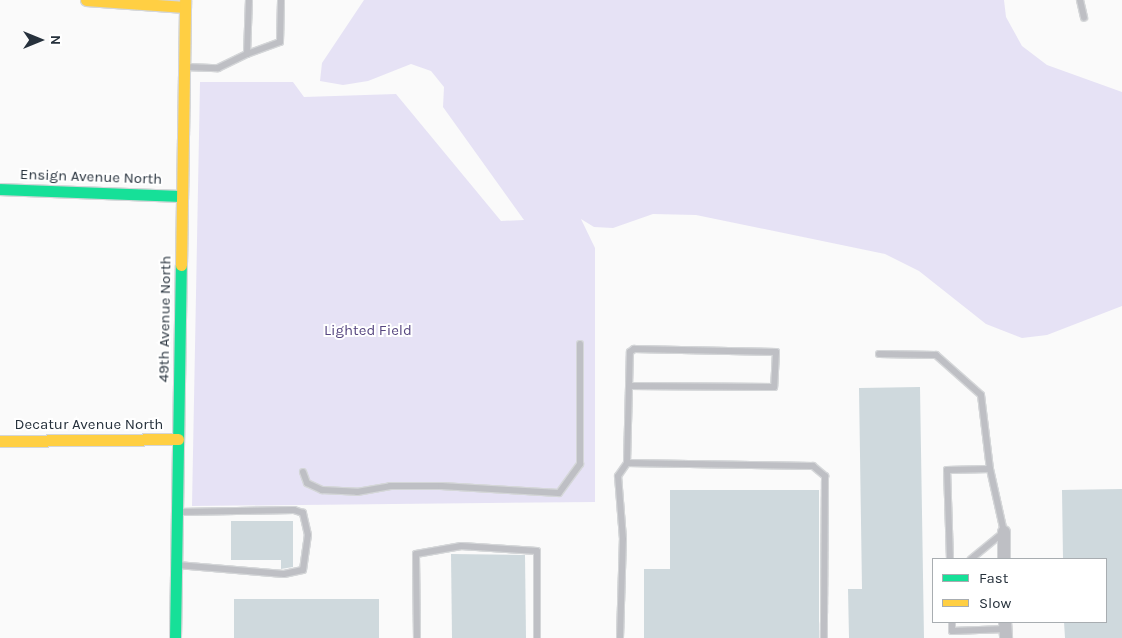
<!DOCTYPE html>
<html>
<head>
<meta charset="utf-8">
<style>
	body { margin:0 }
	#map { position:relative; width:1122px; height:638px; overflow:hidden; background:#fafafa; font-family:Karla,sans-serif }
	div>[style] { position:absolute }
	.green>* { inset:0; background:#e6e2f5 }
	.building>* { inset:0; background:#cfd9dd }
	.roads { filter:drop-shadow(1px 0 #d4d6d8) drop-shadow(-1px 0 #d4d6d8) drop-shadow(0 1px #d4d6d8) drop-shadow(0 -1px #d4d6d8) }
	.lane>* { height:6px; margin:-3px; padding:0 3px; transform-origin:3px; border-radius:3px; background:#bebfc4 }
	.street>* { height:12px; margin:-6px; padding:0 6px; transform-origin:6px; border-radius:6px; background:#bebfc4 }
	.fast>* { height:11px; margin:-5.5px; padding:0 5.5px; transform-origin:5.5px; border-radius:5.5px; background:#16e098 }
	.slow>* { height:11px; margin:-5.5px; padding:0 5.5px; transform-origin:5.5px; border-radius:5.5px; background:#ffcf43 }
	span { translate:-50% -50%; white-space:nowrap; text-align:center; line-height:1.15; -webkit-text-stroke:4px #fff; paint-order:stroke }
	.street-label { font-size:15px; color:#26313c }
	.park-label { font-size:15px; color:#574780 }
	.legend { position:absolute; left:932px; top:558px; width:175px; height:65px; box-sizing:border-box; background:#fff; border:1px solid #a8adb1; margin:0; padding:6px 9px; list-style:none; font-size:15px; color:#26313c }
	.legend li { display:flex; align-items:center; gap:10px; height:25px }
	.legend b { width:25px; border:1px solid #a8adb1 }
	.north { position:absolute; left:15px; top:15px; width:50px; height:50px; -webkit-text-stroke:4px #fff; paint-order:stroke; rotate:90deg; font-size:14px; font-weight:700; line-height:20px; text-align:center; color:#26313c }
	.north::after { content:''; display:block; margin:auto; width:18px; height:22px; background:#26313c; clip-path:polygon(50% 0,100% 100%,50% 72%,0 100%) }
</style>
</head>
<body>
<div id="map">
	<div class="green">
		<div style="clip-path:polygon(364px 0,1004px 0,1006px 17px,1022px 46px,1047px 65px,1122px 92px,1122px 306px,1047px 335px,1022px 338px,986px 324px,919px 271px,885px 254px,696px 215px,653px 214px,613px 228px,594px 227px,581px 219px,595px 248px,595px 502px,192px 506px,200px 82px,293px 82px,304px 97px,396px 94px,501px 221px,524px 220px,443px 107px,444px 87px,431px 71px,411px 64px,368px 81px,343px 85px,320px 81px,322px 63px)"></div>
	</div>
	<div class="building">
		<div style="clip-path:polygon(920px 387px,924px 638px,849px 638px,848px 589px,862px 589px,859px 388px)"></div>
		<div style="clip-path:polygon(1122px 489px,1122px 638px,1065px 638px,1064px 622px,1106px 622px,1106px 559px,1063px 559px,1062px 490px)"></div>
		<div style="clip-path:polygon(670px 490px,819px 490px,819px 638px,644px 638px,644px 569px,670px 569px)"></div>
		<div style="clip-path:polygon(231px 521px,293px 521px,293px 567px,281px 569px,281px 560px,231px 560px)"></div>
		<div style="clip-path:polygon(451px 554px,525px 555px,526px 638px,452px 638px)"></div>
		<div style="clip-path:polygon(234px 599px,379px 599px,379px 638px,234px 638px)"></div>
	</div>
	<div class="roads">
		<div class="lane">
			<div style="left:1080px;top:0;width:18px;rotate:77deg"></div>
			<div style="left:247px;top:54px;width:35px;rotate:-20deg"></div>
			<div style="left:280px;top:42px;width:42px;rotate:-88.6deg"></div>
			<div style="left:185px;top:67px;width:33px;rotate:2deg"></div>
			<div style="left:218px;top:68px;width:32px;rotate:-26deg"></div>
			<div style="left:247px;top:54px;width:54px;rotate:-87.9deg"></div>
			<div style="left:879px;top:354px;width:57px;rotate:1deg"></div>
			<div style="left:936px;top:355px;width:60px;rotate:41.6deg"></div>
			<div style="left:981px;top:395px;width:75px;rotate:83.1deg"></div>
			<div style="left:627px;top:463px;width:111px;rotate:-88.5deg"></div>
			<div style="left:630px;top:352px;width:5px;rotate:-37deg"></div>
			<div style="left:634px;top:349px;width:142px;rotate:1.2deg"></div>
			<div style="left:776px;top:352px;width:35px;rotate:93deg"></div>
			<div style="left:774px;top:387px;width:144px;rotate:-179.6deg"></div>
			<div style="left:303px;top:472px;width:12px;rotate:70deg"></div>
			<div style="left:307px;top:483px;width:17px;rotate:25deg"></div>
			<div style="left:322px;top:490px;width:35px;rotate:3deg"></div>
			<div style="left:357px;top:492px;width:34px;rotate:-10deg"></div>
			<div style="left:390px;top:486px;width:51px"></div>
			<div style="left:441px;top:486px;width:118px;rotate:3.4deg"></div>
			<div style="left:559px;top:493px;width:36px;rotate:-54deg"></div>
			<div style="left:580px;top:464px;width:120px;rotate:-90deg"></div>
			<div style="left:950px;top:559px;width:89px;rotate:-91.9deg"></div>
			<div style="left:947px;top:470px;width:43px;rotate:-1.3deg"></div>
			<div style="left:990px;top:469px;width:65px;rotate:77.5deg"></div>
			<div style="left:1004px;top:532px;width:43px;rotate:140.7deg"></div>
			<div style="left:177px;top:565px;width:107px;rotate:4.8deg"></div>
			<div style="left:284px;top:574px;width:19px;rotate:-12deg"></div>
			<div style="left:303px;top:570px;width:35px;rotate:-82deg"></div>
			<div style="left:308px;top:535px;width:23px;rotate:-103deg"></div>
			<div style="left:303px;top:513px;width:9px;rotate:-162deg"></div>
			<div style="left:294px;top:510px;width:115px;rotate:179deg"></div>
			<div style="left:952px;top:622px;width:9px;rotate:90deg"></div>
			<div style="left:952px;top:631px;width:54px;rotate:-2.1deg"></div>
			<div style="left:417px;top:638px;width:84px;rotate:-90.7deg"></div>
			<div style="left:416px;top:554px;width:46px;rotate:-10.1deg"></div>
			<div style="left:461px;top:546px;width:76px;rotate:3.8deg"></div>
			<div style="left:537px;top:551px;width:87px;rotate:90deg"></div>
			<div style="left:620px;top:638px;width:99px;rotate:-88.3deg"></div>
			<div style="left:623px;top:539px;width:63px;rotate:-94.5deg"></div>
			<div style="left:618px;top:476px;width:16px;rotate:-55deg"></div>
			<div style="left:627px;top:463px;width:186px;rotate:0.9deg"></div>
			<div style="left:813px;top:466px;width:16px;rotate:40deg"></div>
			<div style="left:825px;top:476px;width:162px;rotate:90.4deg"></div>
		</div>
		<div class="street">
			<div style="left:1004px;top:532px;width:27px;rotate:90deg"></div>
			<div style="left:1005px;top:622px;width:16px;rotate:86deg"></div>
		</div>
		<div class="fast">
			<div style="left:0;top:189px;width:182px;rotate:2.2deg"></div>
			<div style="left:175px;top:638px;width:373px;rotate:-89.1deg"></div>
		</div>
		<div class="slow">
			<div style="left:86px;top:0;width:99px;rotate:4deg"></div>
			<div style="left:181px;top:265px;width:265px;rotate:-89.1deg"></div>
			<div style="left:0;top:441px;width:178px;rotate:-0.6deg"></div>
		</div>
	</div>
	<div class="street-label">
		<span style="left:91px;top:177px;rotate:2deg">Ensign Avenue North</span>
		<span style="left:165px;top:319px;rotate:-89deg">49th Avenue North</span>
		<span style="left:89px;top:425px">Decatur Avenue North</span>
	</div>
	<div class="park-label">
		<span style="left:368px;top:331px">Lighted Field</span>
	</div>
	<ul class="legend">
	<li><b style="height:6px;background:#16e098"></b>Fast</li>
	<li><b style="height:6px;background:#ffcf43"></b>Slow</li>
	</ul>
	<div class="north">N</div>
</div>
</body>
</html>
